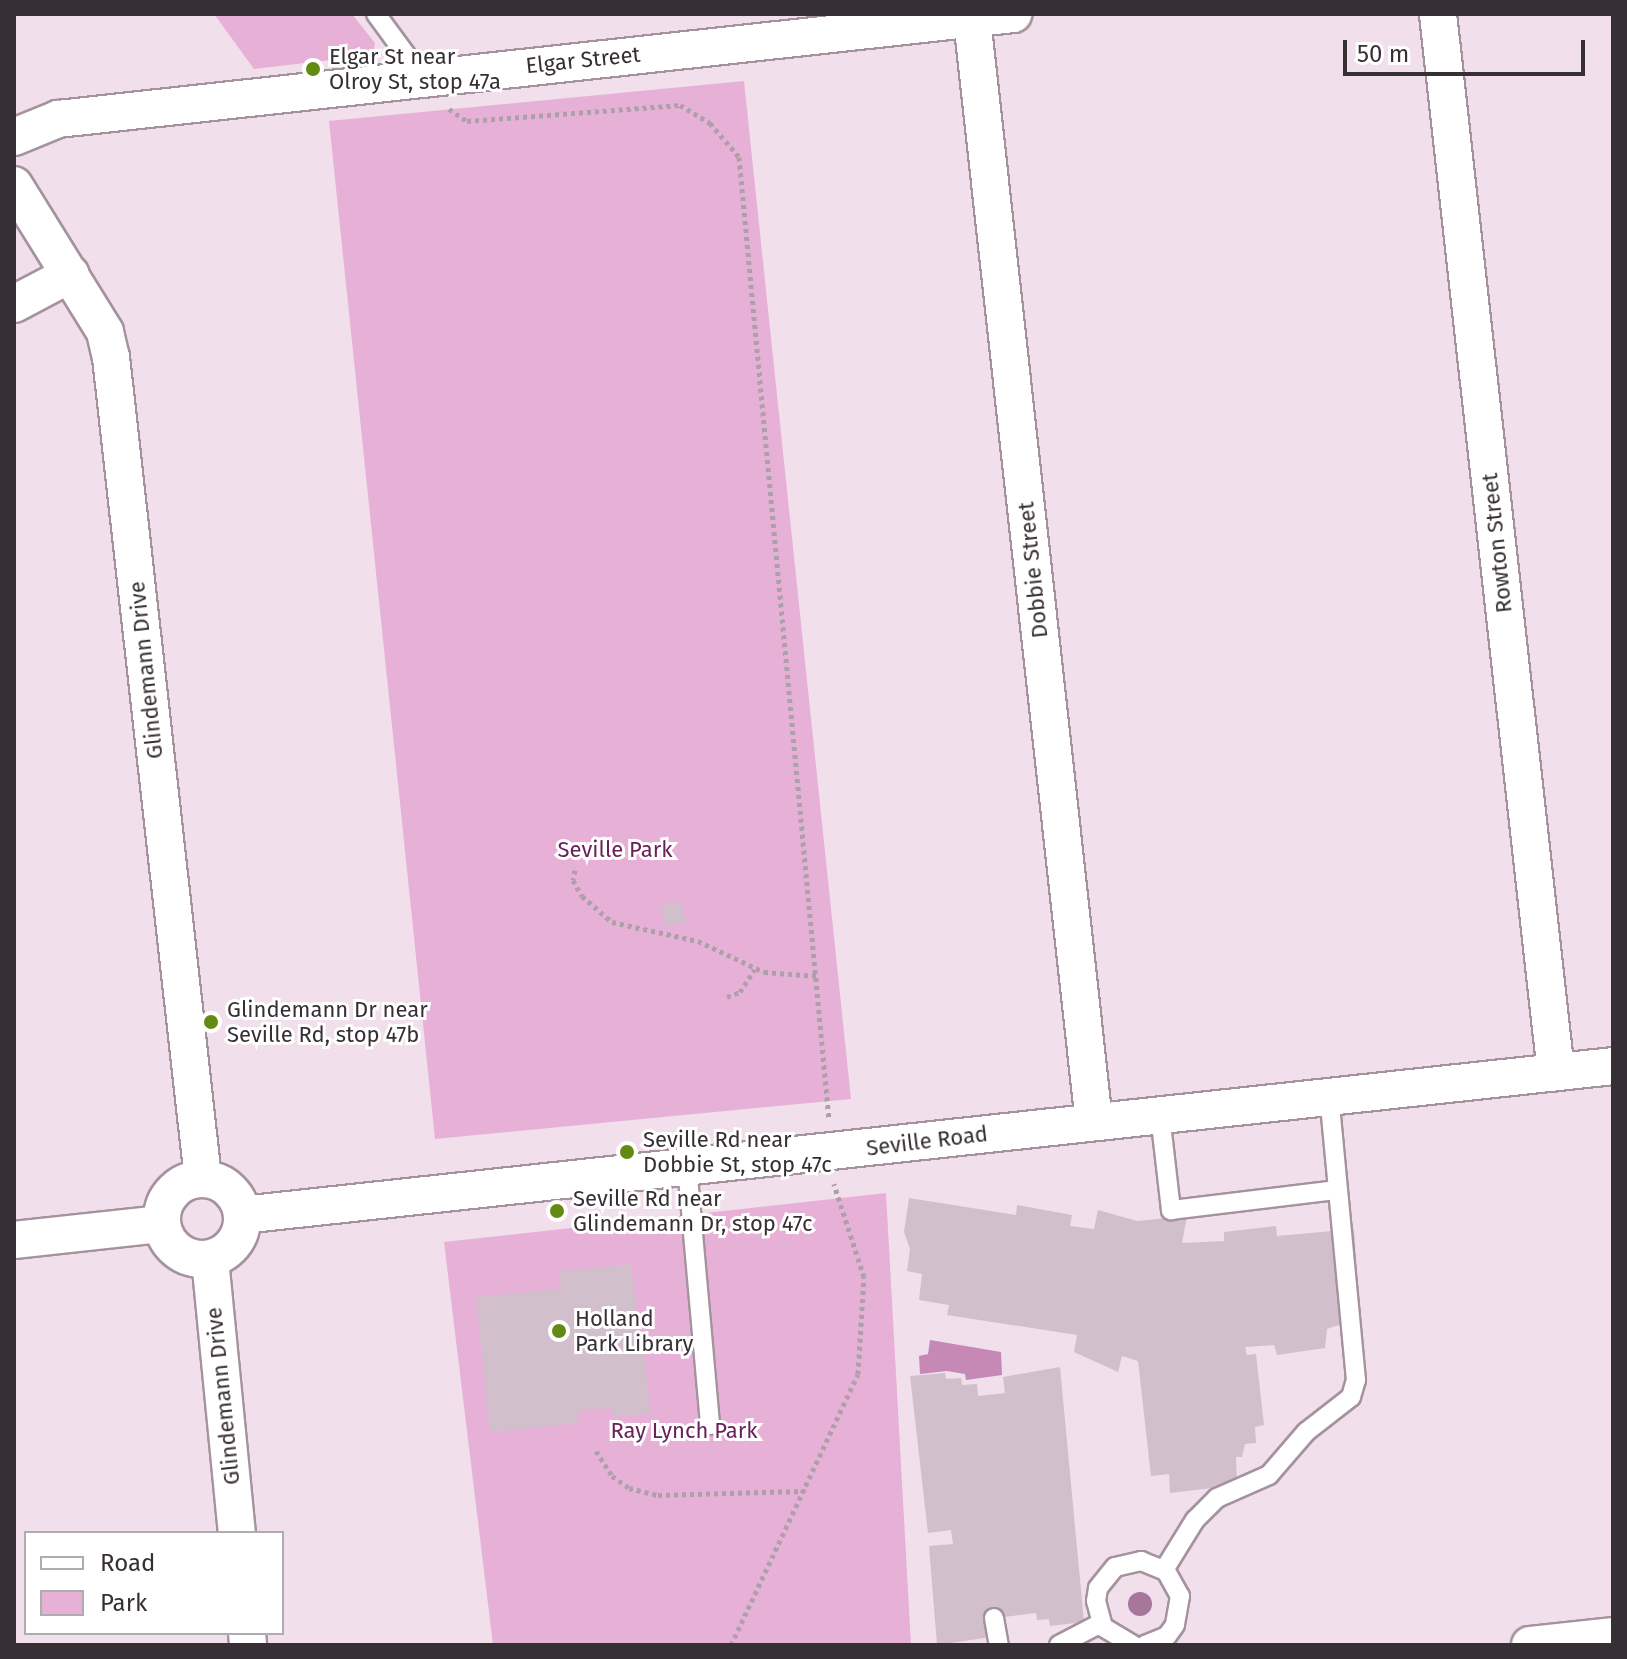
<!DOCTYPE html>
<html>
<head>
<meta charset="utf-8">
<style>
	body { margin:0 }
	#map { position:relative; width:1627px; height:1659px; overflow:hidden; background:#f1dfeb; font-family:"Fira Sans",sans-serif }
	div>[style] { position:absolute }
	.green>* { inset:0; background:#e7b1d7 }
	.water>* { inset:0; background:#c688b5 }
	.building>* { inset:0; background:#d1bfcb }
	.path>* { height:5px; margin-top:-2.5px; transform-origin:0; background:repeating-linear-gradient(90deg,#aea0a9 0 4px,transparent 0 8px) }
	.roads { filter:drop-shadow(2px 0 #a4939f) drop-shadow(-2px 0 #a4939f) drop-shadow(0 2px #a4939f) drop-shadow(0 -2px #a4939f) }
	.service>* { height:18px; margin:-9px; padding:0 9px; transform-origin:9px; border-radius:9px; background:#fff }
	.minor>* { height:36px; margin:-18px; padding:0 18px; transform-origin:18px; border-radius:18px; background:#fff }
	.minor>.ring { margin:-18px; padding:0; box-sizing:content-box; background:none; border:36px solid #fff; border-radius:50% }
	.trees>* { width:24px; height:24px; margin:-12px; border-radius:50%; background:#a7769b }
	.dots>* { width:22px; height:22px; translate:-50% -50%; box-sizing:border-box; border:4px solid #fff; border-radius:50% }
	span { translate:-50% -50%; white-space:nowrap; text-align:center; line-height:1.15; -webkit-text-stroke:6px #fff; paint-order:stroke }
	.poi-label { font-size:22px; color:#362f33 }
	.left { translate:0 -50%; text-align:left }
	.street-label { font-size:22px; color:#362f33 }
	.park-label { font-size:22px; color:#6a215a }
	.frame { position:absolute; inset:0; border:16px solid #362f33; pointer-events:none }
	.legend { position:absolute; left:24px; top:1531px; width:260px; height:104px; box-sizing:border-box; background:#fff; border:2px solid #afacad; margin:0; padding:10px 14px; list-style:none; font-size:24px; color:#362f33 }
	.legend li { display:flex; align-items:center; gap:16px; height:40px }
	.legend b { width:40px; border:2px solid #afacad }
	.scale { position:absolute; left:1343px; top:40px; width:242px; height:36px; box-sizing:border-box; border:4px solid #362f33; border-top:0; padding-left:10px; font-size:24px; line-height:28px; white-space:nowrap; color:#362f33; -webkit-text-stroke:6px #fff; paint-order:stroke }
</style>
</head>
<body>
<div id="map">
	<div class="green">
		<div style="clip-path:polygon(214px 14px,352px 14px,375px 43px,373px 55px,254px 69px)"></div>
		<div style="clip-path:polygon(744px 81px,851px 1099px,435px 1139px,329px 121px)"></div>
		<div style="clip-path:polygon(886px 1193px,911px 1645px,493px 1645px,444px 1242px)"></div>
	</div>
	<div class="water">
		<div style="clip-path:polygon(930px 1340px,1001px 1352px,1002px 1375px,966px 1380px,965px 1374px,947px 1371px,920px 1374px,919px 1356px,928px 1354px)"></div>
	</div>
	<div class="building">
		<div style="clip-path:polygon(682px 902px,686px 922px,665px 926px,660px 906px)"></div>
		<div style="clip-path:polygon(909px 1198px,1016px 1215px,1017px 1205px,1072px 1215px,1070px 1226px,1094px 1229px,1098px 1210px,1137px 1221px,1187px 1216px,1182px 1243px,1224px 1241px,1224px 1232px,1276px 1226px,1277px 1236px,1354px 1229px,1360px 1318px,1327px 1329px,1325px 1348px,1277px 1355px,1274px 1345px,1245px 1347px,1247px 1355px,1256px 1354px,1264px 1425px,1255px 1427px,1256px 1443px,1245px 1444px,1242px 1457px,1236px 1457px,1237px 1485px,1170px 1493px,1169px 1474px,1151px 1476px,1138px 1361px,1122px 1356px,1118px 1372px,1074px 1352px,1077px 1335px,947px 1315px,949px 1305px,919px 1300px,922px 1274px,907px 1271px,910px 1249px,904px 1232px)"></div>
		<div style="clip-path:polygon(631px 1264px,651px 1413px,613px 1417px,612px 1408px,577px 1411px,579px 1423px,490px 1432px,476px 1297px,561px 1289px,559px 1271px)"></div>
		<div style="clip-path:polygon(1060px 1367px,1084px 1622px,1050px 1626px,1049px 1619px,1037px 1620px,1036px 1613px,988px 1619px,991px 1637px,937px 1645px,929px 1546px,953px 1544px,951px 1530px,928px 1533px,910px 1376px,945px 1373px,946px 1379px,961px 1378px,962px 1385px,977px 1384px,978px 1396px,1005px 1393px,1003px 1377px)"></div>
	</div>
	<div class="path">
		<div style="left:449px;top:109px;width:22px;rotate:34deg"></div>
		<div style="left:467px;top:121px;width:214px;rotate:-4.3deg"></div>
		<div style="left:680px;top:105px;width:35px;rotate:31deg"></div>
		<div style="left:710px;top:123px;width:45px;rotate:49.5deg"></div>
		<div style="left:739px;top:157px;width:966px;rotate:84.66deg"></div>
		<div style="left:575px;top:870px;width:10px;rotate:101deg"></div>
		<div style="left:573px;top:880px;width:18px;rotate:61deg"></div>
		<div style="left:582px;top:896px;width:40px;rotate:41deg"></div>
		<div style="left:612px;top:922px;width:88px;rotate:12.5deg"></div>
		<div style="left:698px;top:941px;width:73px;rotate:25.2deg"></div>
		<div style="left:764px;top:972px;width:53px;rotate:4.3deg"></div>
		<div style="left:727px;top:997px;width:14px;rotate:-21deg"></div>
		<div style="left:740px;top:992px;width:27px;rotate:-57deg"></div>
		<div style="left:596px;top:1451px;width:30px;rotate:57deg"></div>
		<div style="left:612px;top:1476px;width:21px;rotate:35deg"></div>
		<div style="left:629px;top:1488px;width:30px;rotate:14deg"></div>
		<div style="left:658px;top:1495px;width:147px;rotate:-1.6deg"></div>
		<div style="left:731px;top:1645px;width:299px;rotate:-64.9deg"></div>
		<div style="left:858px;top:1374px;width:97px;rotate:-86.5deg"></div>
		<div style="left:864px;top:1277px;width:98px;rotate:-107.9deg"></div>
	</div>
	<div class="roads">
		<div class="service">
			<div style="left:376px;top:14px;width:79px;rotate:53.7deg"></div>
			<div style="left:1160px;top:1115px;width:96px;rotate:83.4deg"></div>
			<div style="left:1171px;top:1210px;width:167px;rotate:-6.9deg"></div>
			<div style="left:687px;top:1166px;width:260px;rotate:84.9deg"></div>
			<div style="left:1164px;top:1570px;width:59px;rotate:-58.2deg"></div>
			<div style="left:1195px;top:1520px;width:31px;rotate:-45deg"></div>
			<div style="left:1217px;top:1498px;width:57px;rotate:-23.9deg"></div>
			<div style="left:1269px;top:1475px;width:57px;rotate:-49.3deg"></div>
			<div style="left:1306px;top:1432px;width:57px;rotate:-37.9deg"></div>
			<div style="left:1351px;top:1397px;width:18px;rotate:-74deg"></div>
			<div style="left:1356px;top:1380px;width:285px;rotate:-95.4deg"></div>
			<div style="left:994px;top:1618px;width:27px;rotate:80deg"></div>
			<div style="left:1059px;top:1645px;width:47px;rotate:-27.6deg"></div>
			<div style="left:1133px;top:1645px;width:35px;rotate:-149deg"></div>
			<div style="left:1103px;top:1627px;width:27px;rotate:-105deg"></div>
			<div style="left:1096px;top:1601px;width:13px;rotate:-81deg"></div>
			<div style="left:1098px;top:1588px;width:27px;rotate:-51deg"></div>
			<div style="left:1115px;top:1567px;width:27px;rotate:-13deg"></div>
			<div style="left:1141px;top:1561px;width:27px;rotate:22deg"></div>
			<div style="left:1166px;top:1571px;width:29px;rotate:61deg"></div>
			<div style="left:1180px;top:1596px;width:29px;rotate:100deg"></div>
			<div style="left:1175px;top:1625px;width:14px;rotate:126deg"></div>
			<div style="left:1167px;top:1636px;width:24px;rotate:158deg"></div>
		</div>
		<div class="minor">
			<div style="left:1438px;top:14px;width:1065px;rotate:83.64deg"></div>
			<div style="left:972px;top:19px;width:1110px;rotate:83.69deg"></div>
			<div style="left:14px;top:137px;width:48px;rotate:-22.2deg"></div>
			<div style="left:58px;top:119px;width:961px;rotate:-6.27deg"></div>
			<div style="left:14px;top:185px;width:173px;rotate:58.2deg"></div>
			<div style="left:105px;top:332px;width:26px;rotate:77deg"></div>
			<div style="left:111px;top:357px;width:827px;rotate:83.61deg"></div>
			<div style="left:14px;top:304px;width:64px;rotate:-27.8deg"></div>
			<div class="ring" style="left:162px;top:1179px;width:44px;height:44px"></div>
			<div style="left:242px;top:1215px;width:1379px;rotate:-6.2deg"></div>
			<div style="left:14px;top:1240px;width:149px;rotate:-6.2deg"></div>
			<div style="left:210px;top:1259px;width:275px;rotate:84.4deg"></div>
			<div style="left:247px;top:1633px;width:12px;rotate:85deg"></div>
			<div style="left:1530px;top:1645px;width:83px;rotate:-6.2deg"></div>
		</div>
	</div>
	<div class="trees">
		<div style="left:1140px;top:1604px"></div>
	</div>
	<div class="dots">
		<div style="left:313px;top:69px;background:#638a13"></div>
		<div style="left:211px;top:1022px;background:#638a13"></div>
		<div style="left:627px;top:1152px;background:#638a13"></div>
		<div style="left:557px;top:1211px;background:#638a13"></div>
		<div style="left:559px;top:1331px;background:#638a13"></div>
	</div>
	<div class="poi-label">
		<span class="left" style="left:329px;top:69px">Elgar St near<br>Olroy St, stop 47a</span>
		<span class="left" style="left:227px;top:1022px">Glindemann Dr near<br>Seville Rd, stop 47b</span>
		<span class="left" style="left:643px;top:1152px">Seville Rd near<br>Dobbie St, stop 47c</span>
		<span class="left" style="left:573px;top:1211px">Seville Rd near<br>Glindemann Dr, stop 47c</span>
		<span class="left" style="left:575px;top:1331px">Holland<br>Park Library</span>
	</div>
	<div class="street-label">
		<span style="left:583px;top:60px;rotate:-6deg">Elgar Street</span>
		<span style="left:1497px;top:543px;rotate:-96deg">Rowton Street</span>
		<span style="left:1033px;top:570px;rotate:-96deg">Dobbie Street</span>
		<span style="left:146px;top:670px;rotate:-96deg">Glindemann Drive</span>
		<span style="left:927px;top:1141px;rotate:-7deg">Seville Road</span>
		<span style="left:223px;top:1396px;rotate:-96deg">Glindemann Drive</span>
	</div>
	<div class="park-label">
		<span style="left:615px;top:850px">Seville Park</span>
		<span style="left:684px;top:1431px">Ray Lynch Park</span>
	</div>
	<div class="frame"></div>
	<ul class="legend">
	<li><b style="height:10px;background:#fff"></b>Road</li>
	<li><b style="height:22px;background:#e7b1d7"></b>Park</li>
	</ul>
	<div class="scale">50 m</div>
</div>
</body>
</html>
